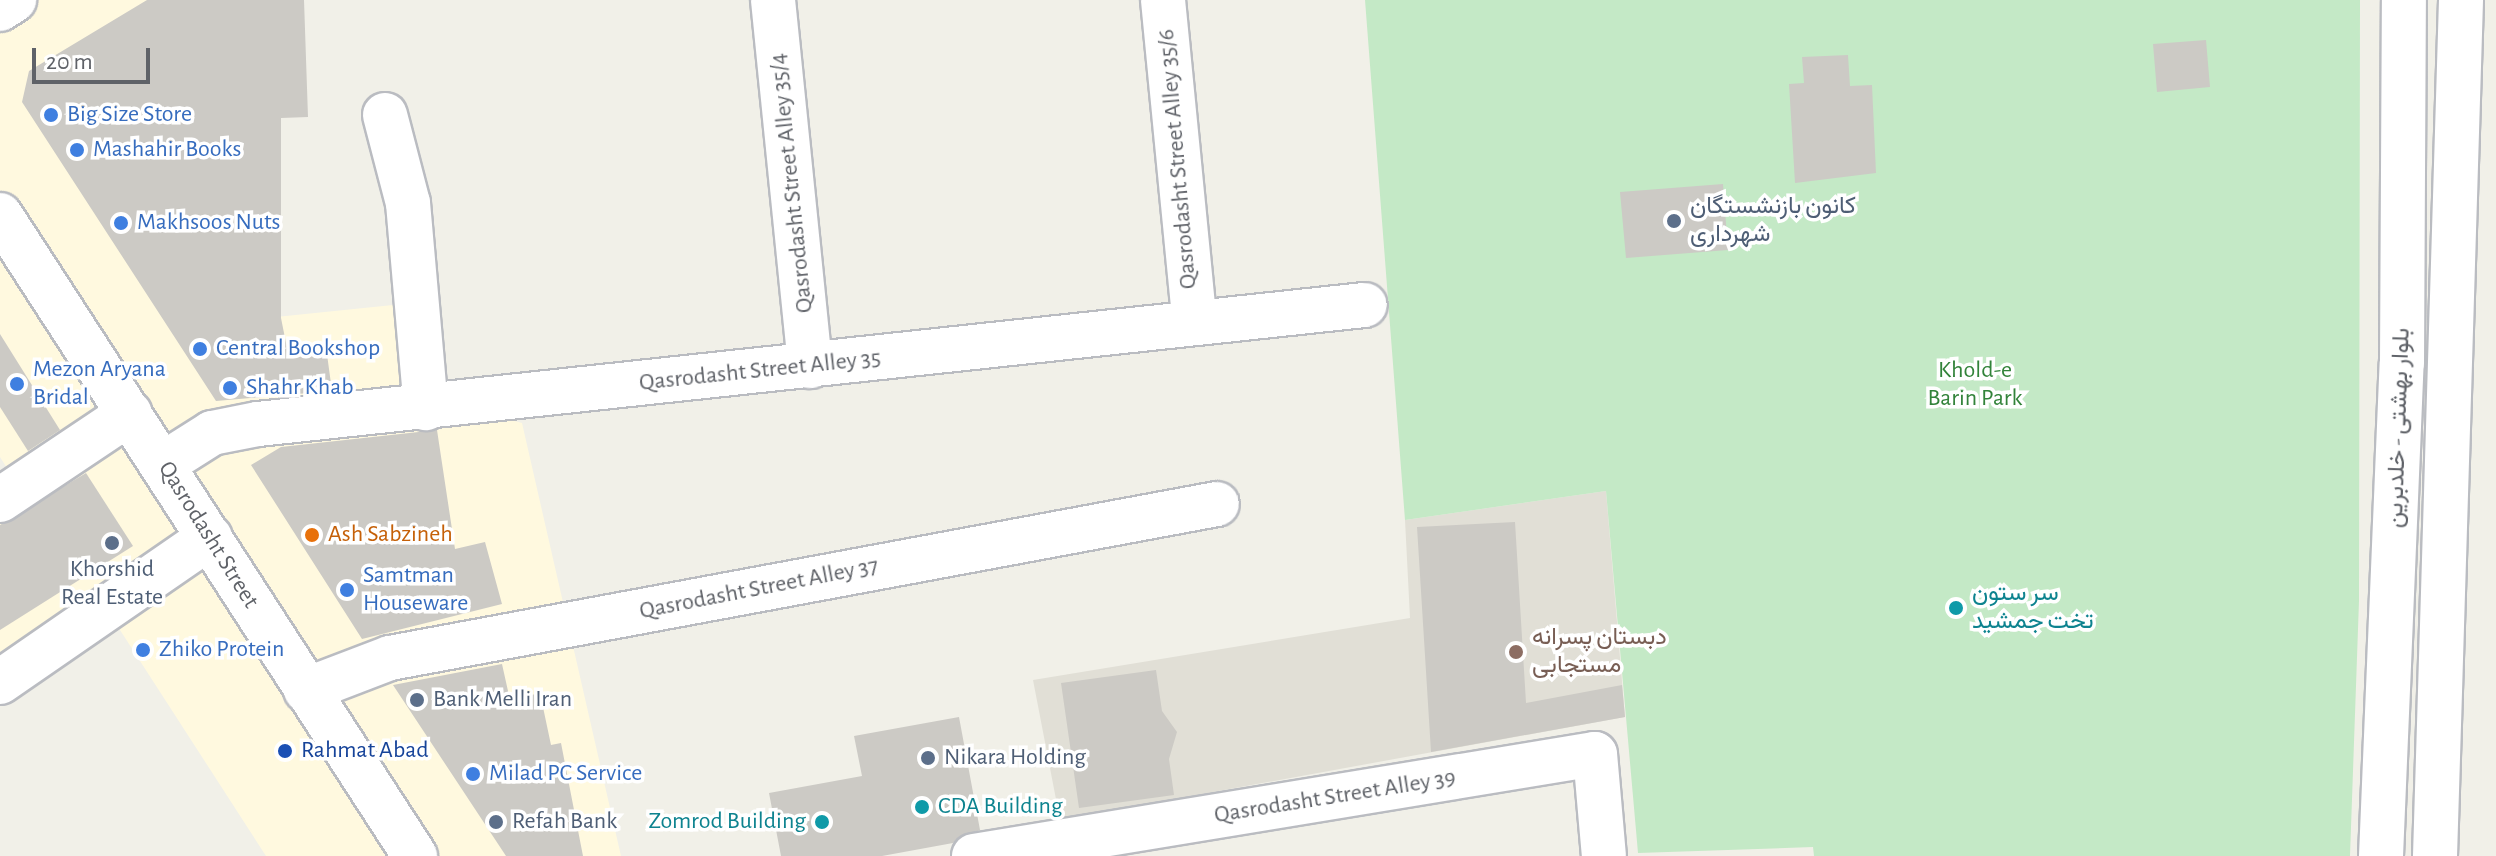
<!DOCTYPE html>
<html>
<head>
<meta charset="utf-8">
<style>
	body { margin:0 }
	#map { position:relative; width:2496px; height:856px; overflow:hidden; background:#f1f0e8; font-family:"Alegreya Sans",Vazirmatn,sans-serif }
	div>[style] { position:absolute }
	.commercial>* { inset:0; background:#fff9df }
	.education>* { inset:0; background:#e1dfd6 }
	.green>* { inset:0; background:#c4e9c6 }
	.building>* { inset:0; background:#cccac5 }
	.roads { filter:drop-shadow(2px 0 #babcc1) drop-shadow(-2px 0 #babcc1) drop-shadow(0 2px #babcc1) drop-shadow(0 -2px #babcc1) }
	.street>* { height:44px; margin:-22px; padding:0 22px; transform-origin:22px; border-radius:22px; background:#fff }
	.secondary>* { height:44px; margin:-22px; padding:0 22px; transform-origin:22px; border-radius:22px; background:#fff }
	.dots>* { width:22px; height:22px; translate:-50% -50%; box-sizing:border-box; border:4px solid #fff; border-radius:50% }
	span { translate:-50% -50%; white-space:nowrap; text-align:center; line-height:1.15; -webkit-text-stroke:7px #fff; paint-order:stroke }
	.shop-label { font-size:24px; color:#366cbe }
	.left { translate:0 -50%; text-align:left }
	.street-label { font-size:24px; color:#5f6268 }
	.service-label { font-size:24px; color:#4e5e75 }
	.park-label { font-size:24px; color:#32833a }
	.food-label { font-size:24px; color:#c56008 }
	.culture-label { font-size:24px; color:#0d838f }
	.right { translate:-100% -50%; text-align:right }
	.education-label { font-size:24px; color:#785e54 }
	.transit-label { font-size:24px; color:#164399 }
	.scale { position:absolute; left:32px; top:48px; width:118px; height:36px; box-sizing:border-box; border:4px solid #5f6268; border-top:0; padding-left:10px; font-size:24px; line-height:28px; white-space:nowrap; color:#5f6268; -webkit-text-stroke:6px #fff; paint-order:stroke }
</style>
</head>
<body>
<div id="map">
	<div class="commercial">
		<div style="clip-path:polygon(0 0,268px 0,208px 324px,393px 305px,401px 389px,522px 423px,621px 856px,266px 856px,109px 613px,13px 674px,0 653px,0 495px,17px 484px,0 457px)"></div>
	</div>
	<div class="education">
		<div style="clip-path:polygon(1606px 491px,1625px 717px,1060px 820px,1033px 680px,1410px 618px,1405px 520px)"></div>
	</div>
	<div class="green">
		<div style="clip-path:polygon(1365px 0,2360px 0,2359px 601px,2350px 856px,1814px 856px,1813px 847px,1638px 853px,1606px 491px,1405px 520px)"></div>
	</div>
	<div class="building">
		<div style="clip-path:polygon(147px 0,304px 0,308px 117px,281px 118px,281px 318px,288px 353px,326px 347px,332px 391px,216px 401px,22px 102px,29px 71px)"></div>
		<div style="clip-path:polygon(2206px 40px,2210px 87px,2157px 92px,2153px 44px)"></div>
		<div style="clip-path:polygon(1848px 55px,1850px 86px,1872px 85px,1876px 173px,1795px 183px,1789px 84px,1804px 83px,1802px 57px)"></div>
		<div style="clip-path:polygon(1723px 184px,1728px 250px,1626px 258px,1620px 192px)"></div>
		<div style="clip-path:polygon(0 334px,60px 430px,28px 451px,0 407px)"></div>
		<div style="clip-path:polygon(437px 430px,455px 549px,485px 542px,502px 604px,362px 639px,251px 465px,281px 447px)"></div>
		<div style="clip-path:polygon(86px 473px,133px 546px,0 630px,0 525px)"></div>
		<div style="clip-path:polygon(1515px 522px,1526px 703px,1622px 685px,1625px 717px,1431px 752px,1417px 527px)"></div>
		<div style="clip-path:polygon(502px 664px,510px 700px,540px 693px,551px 745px,561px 743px,583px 856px,506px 856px,393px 685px)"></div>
		<div style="clip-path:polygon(1156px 670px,1162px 711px,1177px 732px,1169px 759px,1174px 795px,1079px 808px,1061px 683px)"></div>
		<div style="clip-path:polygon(959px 717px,980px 830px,953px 843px,882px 856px,781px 856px,769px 793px,862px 776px,854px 736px)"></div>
	</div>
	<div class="roads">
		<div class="street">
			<div style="left:773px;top:0;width:368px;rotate:84.2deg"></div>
			<div style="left:1163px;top:0;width:320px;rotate:84.4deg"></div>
			<div style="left:385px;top:115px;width:91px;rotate:75.4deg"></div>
			<div style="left:408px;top:203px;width:206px;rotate:85deg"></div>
			<div style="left:163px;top:464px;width:58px;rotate:-32.3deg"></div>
			<div style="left:212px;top:433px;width:47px;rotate:-11.1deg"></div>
			<div style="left:258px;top:424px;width:1113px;rotate:-6.14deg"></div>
			<div style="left:0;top:500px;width:156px;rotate:-33.8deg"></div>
			<div style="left:0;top:682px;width:255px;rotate:-34.6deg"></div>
			<div style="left:306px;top:690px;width:90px;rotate:-20.9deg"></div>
			<div style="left:390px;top:658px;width:841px;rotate:-10.55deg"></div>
			<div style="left:974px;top:856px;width:629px;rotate:-9.33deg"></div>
			<div style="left:1595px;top:754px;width:102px;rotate:85deg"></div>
		</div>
		<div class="secondary">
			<div style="left:0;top:9px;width:17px;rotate:-33deg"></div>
			<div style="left:0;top:215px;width:764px;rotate:57.08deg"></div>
			<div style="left:2381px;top:856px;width:493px;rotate:-87.6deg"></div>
			<div style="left:2402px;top:363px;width:363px;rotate:-89.7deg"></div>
			<div style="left:2435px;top:856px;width:856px;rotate:-88.26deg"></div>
		</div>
	</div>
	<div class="dots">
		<div style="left:51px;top:115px;background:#3f7fe0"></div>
		<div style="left:77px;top:150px;background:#3f7fe0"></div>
		<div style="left:1674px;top:221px;background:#5c6f8a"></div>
		<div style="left:121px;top:223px;background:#3f7fe0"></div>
		<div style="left:200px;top:349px;background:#3f7fe0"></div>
		<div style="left:17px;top:384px;background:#3f7fe0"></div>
		<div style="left:230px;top:388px;background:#3f7fe0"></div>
		<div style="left:312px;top:535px;background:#e8710a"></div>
		<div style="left:112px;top:543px;background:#5c6f8a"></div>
		<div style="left:347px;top:590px;background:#3f7fe0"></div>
		<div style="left:1956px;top:608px;background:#0f9aa8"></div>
		<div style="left:143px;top:650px;background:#3f7fe0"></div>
		<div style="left:1516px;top:652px;background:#8d6e63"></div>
		<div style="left:417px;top:700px;background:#5c6f8a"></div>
		<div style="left:285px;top:751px;background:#1a4fb4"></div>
		<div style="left:928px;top:758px;background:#5c6f8a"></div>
		<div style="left:473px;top:774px;background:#3f7fe0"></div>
		<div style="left:922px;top:807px;background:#0f9aa8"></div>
		<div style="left:496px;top:822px;background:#5c6f8a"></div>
		<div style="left:822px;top:822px;background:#0f9aa8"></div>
	</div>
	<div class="shop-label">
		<span class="left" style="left:67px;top:115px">Big Size Store</span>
		<span class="left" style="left:93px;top:150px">Mashahir Books</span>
		<span class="left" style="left:137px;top:223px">Makhsoos Nuts</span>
		<span class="left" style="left:216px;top:349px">Central Bookshop</span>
		<span class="left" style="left:33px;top:384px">Mezon Aryana<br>Bridal</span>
		<span class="left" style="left:246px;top:388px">Shahr Khab</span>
		<span class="left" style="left:363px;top:590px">Samtman<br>Houseware</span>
		<span class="left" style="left:159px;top:650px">Zhiko Protein</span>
		<span class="left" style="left:489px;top:774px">Milad PC Service</span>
	</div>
	<div class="street-label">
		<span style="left:1178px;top:159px;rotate:-95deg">Qasrodasht Street Alley 35/6</span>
		<span style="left:792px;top:183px;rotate:-96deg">Qasrodasht Street Alley 35/4</span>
		<span style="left:760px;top:371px;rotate:-6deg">Qasrodasht Street Alley 35</span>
		<span style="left:2399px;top:428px;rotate:-88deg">بلوار بهشتی - خلدبرین</span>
		<span style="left:208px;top:535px;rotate:58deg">Qasrodasht Street</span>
		<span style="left:759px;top:589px;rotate:-11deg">Qasrodasht Street Alley 37</span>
		<span style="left:1335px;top:797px;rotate:-9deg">Qasrodasht Street Alley 39</span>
	</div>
	<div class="service-label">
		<span class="left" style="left:1690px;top:221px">کانون بازنشستگان<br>شهرداری</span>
		<span style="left:112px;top:584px">Khorshid<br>Real Estate</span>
		<span class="left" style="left:433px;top:700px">Bank Melli Iran</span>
		<span class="left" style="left:944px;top:758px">Nikara Holding</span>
		<span class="left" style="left:512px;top:822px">Refah Bank</span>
	</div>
	<div class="park-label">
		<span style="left:1975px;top:385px">Khold-e<br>Barin Park</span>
	</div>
	<div class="food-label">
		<span class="left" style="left:328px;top:535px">Ash Sabzineh</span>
	</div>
	<div class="culture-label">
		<span class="left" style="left:1972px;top:608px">سر ستون<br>تخت جمشید</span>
		<span class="left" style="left:938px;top:807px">CDA Building</span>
		<span class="right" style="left:806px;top:822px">Zomrod Building</span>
	</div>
	<div class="education-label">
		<span class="left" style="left:1532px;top:652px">دبستان پسرانه<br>مستجابی</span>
	</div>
	<div class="transit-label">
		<span class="left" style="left:301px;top:751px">Rahmat Abad</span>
	</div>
	<div class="scale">20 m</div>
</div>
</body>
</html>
